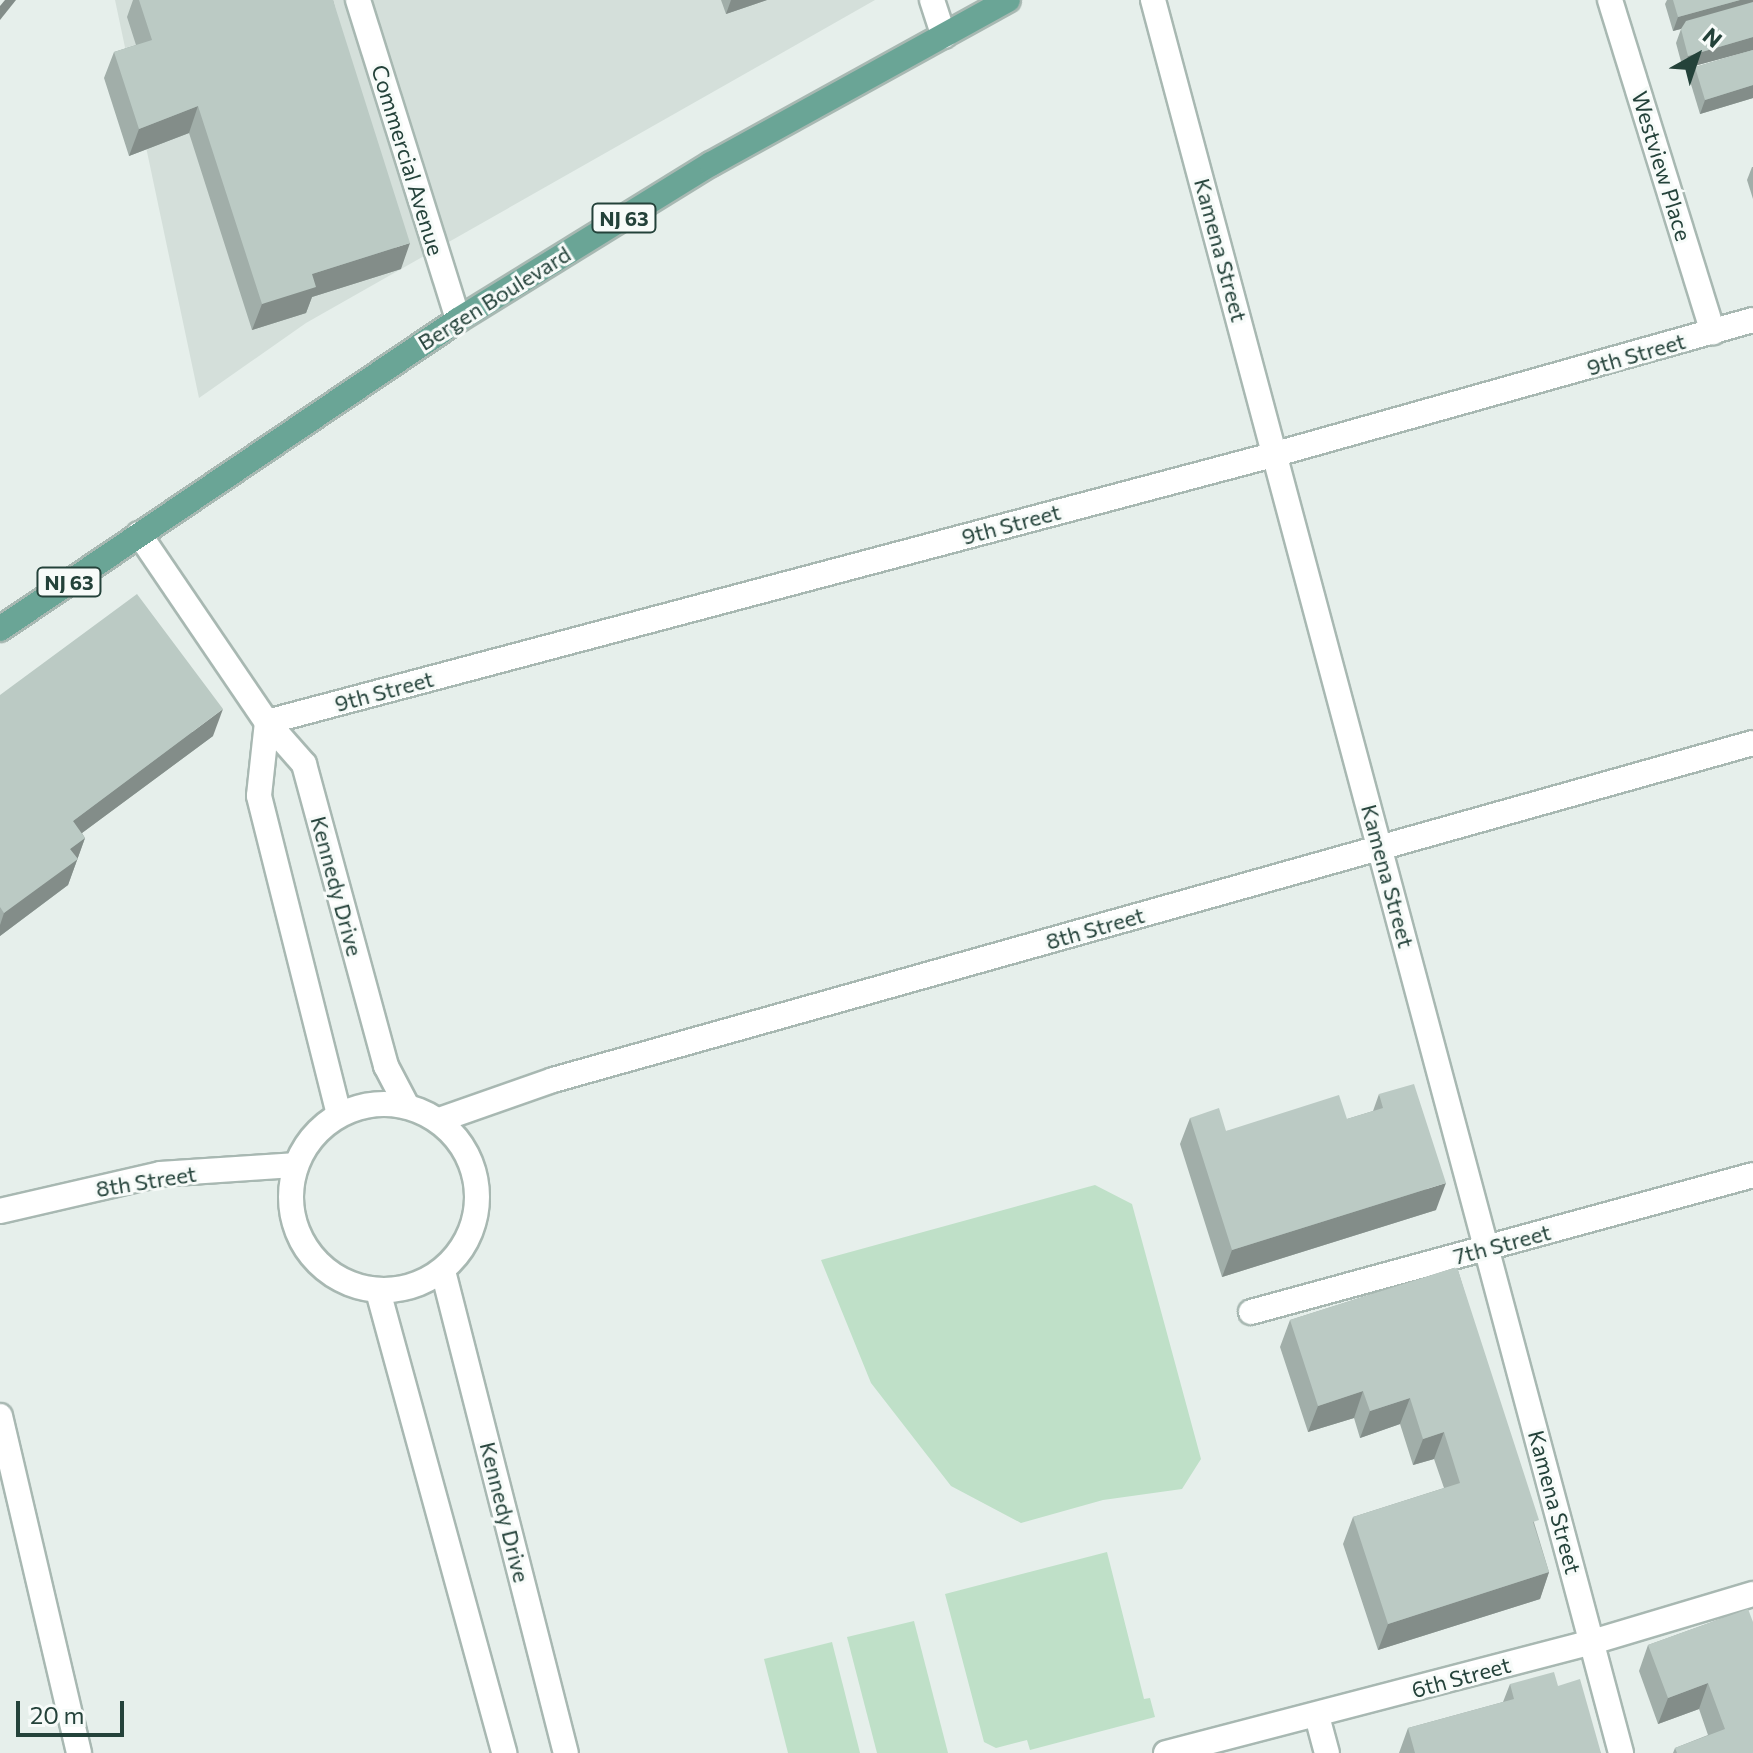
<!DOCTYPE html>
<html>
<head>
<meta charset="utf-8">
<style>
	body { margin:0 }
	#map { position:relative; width:1753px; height:1753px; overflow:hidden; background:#e6efeb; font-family:Commissioner,sans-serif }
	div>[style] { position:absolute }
	.built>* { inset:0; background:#d4dfda }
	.green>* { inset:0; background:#bfe0c8 }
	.roads { filter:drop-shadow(2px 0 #a8b8b2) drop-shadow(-2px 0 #a8b8b2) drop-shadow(0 2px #a8b8b2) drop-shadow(0 -2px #a8b8b2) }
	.minor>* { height:24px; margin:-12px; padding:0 12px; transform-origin:12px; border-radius:12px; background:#fff }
	.minor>.ring { margin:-12px; padding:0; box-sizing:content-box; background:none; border:24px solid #fff; border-radius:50% }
	.major>* { height:24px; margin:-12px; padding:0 12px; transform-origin:12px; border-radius:12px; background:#6aa596 }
	.wall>* { inset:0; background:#a1aea9 }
	.shaded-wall>* { inset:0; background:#838d89 }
	.building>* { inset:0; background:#bbcac4 }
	span { translate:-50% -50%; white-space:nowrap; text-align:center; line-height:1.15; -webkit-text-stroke:6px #f7fbf9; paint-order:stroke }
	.shield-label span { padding:2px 6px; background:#f7fbf9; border:2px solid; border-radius:6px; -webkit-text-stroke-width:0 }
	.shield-label { font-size:20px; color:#24423a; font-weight:700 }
	.street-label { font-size:22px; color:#24423a }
	.north { position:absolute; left:1657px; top:16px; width:80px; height:80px; -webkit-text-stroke:6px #f7fbf9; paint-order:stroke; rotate:40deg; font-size:22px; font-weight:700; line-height:32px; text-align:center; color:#24423a }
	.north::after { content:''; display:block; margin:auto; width:28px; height:36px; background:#24423a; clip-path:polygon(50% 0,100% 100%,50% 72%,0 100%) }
	.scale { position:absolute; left:16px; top:1701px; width:108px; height:36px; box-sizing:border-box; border:4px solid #24423a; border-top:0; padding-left:10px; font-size:24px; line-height:28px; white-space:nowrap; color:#24423a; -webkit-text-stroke:6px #f7fbf9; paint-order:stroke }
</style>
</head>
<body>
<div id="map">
	<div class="built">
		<div style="clip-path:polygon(115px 0,875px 0,306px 323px,199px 398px)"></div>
	</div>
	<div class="green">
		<div style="clip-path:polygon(1095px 1185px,1132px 1204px,1201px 1459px,1182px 1489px,1103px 1500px,1021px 1523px,951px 1486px,871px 1383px,821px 1260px)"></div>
		<div style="clip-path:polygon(1107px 1552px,1144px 1699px,1150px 1698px,1155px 1717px,1030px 1750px,1027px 1740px,996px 1748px,984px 1742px,945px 1594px)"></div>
		<div style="clip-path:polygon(914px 1621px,948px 1753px,877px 1753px,847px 1637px)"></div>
		<div style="clip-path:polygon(832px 1642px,860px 1753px,788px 1753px,764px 1659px)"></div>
	</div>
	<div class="roads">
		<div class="minor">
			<div style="left:358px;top:0;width:335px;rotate:72.6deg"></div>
			<div style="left:932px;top:0;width:38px;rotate:72deg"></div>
			<div style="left:1153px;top:0;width:1814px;rotate:75.05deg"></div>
			<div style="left:1610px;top:0;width:348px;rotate:72.8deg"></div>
			<div style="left:139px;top:534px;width:227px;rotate:55.8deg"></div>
			<div style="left:267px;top:722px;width:56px;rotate:48.6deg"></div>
			<div style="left:304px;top:764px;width:313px;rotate:74.8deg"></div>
			<div style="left:386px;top:1066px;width:45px;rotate:62.3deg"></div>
			<div style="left:267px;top:722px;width:1044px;rotate:-14.87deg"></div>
			<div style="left:1276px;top:454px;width:495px;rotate:-15.7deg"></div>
			<div style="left:267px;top:722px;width:74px;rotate:96.2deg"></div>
			<div style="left:259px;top:796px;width:328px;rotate:75.9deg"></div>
			<div class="ring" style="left:291px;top:1104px;width:162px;height:162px"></div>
			<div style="left:439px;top:1120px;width:121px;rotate:-19.3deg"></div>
			<div style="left:553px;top:1080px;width:1246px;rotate:-15.69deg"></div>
			<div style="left:0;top:1211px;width:164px;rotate:-13deg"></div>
			<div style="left:160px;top:1174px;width:134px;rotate:-3.8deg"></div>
			<div style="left:443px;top:1271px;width:497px;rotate:75.7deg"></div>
			<div style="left:378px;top:1291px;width:479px;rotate:74.7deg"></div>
			<div style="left:1251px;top:1312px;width:520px;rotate:-15.26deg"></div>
			<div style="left:0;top:1416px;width:346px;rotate:76.8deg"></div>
			<div style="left:1317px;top:1716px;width:38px;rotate:75deg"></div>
			<div style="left:1166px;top:1753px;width:440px;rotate:-14.6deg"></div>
			<div style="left:1592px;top:1642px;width:168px;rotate:-16.6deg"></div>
		</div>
		<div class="major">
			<div style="left:0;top:629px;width:552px;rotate:-34.01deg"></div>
			<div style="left:458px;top:320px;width:297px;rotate:-31.7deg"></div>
			<div style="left:711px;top:164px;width:339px;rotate:-28.9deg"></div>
		</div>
	</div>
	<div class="wall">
		<div style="clip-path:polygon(133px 0,333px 0,401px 269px,312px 297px,306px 313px,252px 330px,189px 133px,129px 156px,104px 78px,114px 52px,136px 45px,127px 17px)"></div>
		<div style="clip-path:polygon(721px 0,767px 0,726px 14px)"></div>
		<div style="clip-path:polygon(1667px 0,1753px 0,1753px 50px,1683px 69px,1676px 43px,1681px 29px,1673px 31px,1665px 4px)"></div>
		<div style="clip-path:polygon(1753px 50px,1753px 98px,1700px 114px,1690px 81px,1695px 67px)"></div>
		<div style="clip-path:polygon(1752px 167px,1753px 167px,1753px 199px,1747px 180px)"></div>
		<div style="clip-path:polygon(0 695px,213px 736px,82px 833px,85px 838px,68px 885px,0 936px)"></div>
		<div style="clip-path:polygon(1379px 1094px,1436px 1210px,1222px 1277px,1180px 1144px,1190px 1118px,1226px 1131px,1347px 1119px,1373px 1111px)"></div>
		<div style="clip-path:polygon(1457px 1267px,1549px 1572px,1540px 1599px,1378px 1650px,1343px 1544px,1353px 1517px,1444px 1488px,1434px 1459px,1413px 1465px,1400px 1424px,1360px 1438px,1354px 1418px,1308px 1432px,1280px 1347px,1290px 1320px)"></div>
		<div style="clip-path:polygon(1748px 1609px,1753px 1753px,1673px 1753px,1675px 1748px,1708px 1735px,1699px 1709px,1658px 1724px,1639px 1671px,1648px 1645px)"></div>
		<div style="clip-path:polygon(1510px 1684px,1558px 1686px,1601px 1753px,1399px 1753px,1408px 1728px,1503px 1702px)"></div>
	</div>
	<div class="shaded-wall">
		<div style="clip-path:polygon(5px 0,16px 0,0 20px,0 6px)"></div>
		<div style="clip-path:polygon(731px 0,767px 0,726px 14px)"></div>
		<div style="clip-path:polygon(1740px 0,1753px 0,1753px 9px,1673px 31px,1678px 17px)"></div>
		<div style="clip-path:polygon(1753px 37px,1753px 50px,1683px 69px,1688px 56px)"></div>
		<div style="clip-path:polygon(1753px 85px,1753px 98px,1700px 114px,1705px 100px)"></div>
		<div style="clip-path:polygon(198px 106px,189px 133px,129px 156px,139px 129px)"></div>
		<div style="clip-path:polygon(410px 243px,401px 269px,312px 297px,306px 313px,252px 330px,262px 304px,312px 274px)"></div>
		<div style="clip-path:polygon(223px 709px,213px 736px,63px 847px,73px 821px)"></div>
		<div style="clip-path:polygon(85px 838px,68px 885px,0 936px,0 925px,4px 913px,70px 849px)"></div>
		<div style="clip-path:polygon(1446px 1183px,1436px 1210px,1222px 1277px,1232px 1250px)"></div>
		<div style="clip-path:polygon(1363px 1391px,1354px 1418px,1308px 1432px,1318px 1406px)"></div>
		<div style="clip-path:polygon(1410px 1398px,1400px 1424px,1360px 1438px,1370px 1411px)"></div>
		<div style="clip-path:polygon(1444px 1432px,1434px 1459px,1413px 1465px,1423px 1439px)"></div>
		<div style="clip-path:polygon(1549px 1572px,1540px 1599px,1378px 1650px,1388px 1624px)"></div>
		<div style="clip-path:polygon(1708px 1683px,1699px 1709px,1658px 1724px,1668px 1698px)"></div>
	</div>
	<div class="building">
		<div style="clip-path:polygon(139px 0,333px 0,410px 243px,312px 274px,316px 287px,262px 304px,198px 106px,139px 129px,114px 52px,152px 40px)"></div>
		<div style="clip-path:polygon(1673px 0,1740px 0,1678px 17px)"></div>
		<div style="clip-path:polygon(1753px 2px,1753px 37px,1688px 56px,1681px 29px,1686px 21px)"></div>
		<div style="clip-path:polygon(1753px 50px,1753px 85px,1705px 100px,1695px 67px)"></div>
		<div style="clip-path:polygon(137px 594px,223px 709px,73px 821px,85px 838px,70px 849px,78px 859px,4px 913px,0 907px,0 695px)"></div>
		<div style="clip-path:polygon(1414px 1084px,1446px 1183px,1232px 1250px,1190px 1118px,1219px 1108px,1226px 1131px,1339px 1095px,1347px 1119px,1383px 1108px,1379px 1094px)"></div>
		<div style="clip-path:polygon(1457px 1267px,1539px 1520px,1533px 1522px,1549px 1572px,1388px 1624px,1353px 1517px,1460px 1483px,1444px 1432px,1423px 1439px,1410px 1398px,1370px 1411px,1363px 1391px,1318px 1406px,1290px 1320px)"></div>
		<div style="clip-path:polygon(1748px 1609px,1753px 1622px,1753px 1753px,1677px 1753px,1675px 1748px,1725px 1729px,1708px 1683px,1668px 1698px,1648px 1645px)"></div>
		<div style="clip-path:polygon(1554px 1672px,1558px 1686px,1580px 1679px,1601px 1753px,1415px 1753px,1408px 1728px,1514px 1699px,1510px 1684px)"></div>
	</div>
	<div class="shield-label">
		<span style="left:624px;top:218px">NJ 63</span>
		<span style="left:69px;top:582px">NJ 63</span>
	</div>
	<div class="street-label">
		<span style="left:408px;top:160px;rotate:73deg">Commercial Avenue</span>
		<span style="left:1662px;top:166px;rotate:73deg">Westview Place</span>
		<span style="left:1221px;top:250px;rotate:75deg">Kamena Street</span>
		<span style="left:494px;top:298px;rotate:-32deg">Bergen Boulevard</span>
		<span style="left:1636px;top:354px;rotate:-16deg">9th Street</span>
		<span style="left:1011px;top:524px;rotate:-15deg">9th Street</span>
		<span style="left:384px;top:691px;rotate:-15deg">9th Street</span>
		<span style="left:1388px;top:876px;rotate:75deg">Kamena Street</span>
		<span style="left:337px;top:886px;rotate:75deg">Kennedy Drive</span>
		<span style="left:1095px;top:928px;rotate:-16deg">8th Street</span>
		<span style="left:146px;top:1181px;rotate:-9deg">8th Street</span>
		<span style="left:1502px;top:1244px;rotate:-15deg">7th Street</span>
		<span style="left:1555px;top:1502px;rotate:75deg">Kamena Street</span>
		<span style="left:505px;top:1512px;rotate:76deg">Kennedy Drive</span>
		<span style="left:1461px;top:1677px;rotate:-15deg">6th Street</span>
	</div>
	<div class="north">N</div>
	<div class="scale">20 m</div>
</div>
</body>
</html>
